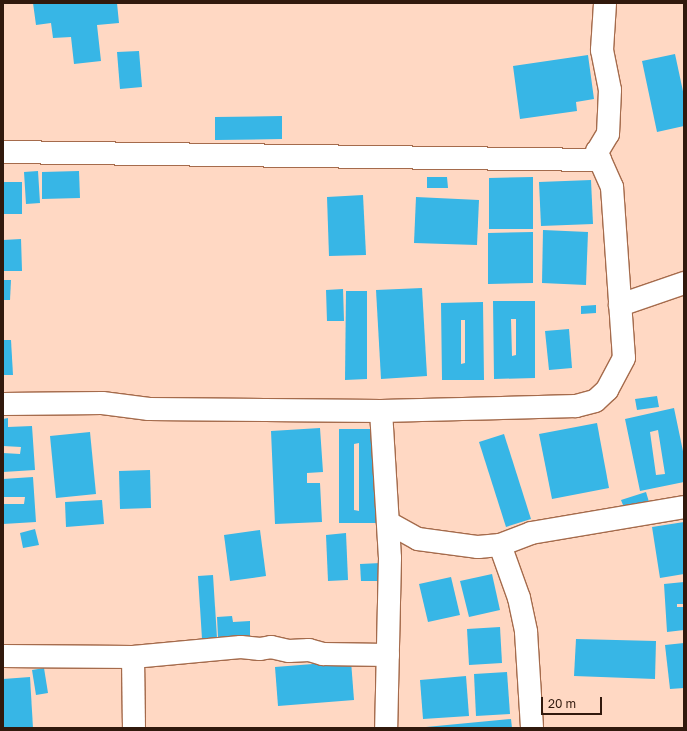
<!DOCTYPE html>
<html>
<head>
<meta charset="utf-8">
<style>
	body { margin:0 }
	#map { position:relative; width:687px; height:731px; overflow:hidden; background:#ffd8c3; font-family:"Golos Text",sans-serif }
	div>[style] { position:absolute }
	.building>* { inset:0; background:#37b6e6 }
	.roads { filter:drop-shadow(1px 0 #a56b4c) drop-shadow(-1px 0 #a56b4c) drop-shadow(0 1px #a56b4c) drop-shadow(0 -1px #a56b4c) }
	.minor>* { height:22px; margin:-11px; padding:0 11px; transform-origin:11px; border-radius:11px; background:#fff }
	span { translate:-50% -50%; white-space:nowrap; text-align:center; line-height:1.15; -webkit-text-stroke:3.5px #ffd8c3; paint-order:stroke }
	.frame { position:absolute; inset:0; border:4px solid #31190d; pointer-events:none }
	.scale { position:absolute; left:541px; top:697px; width:61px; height:18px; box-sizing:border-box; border:2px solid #31190d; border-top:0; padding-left:5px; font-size:12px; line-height:14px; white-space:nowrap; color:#31190d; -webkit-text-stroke:3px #ffd8c3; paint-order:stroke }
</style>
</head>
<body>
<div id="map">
	<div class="building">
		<div style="clip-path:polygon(33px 3px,117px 3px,119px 23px,97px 25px,101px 61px,74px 64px,71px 37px,53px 38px,51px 23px,36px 25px)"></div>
		<div style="clip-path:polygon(139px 51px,142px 87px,120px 89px,117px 52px)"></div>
		<div style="clip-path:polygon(675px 54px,684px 96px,684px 126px,657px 132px,642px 61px)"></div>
		<div style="clip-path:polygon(588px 55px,594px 99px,576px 102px,577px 111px,520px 119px,513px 66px)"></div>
		<div style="clip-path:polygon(282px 116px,282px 139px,215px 140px,215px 117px)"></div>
		<div style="clip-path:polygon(38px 171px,40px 203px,26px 204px,24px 172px)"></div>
		<div style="clip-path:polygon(79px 171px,80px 198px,42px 199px,42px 172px)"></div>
		<div style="clip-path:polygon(427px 177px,447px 177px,448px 188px,427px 188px)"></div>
		<div style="clip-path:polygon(533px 177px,533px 229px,489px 229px,489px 178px)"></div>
		<div style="clip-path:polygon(591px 180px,593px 224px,541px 226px,539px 182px)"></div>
		<div style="clip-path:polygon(3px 182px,22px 182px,22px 214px,3px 214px)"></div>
		<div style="clip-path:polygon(363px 195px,366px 255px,329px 256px,327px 197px)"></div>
		<div style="clip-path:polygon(416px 197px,479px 200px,477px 245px,414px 243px)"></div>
		<div style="clip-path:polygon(543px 230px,588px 232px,586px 285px,542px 283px)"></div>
		<div style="clip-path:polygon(533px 232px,533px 283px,488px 284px,488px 233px)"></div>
		<div style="clip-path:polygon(21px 239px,22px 271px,3px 271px,3px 240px)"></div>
		<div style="clip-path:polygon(3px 280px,11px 280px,10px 300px,3px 300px)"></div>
		<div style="clip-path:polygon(422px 288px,427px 376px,381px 379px,376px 290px)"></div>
		<div style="clip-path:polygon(343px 289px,344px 321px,327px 321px,326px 290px)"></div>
		<div style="clip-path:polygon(346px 291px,367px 291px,367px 379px,345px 380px)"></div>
		<div style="clip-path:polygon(evenodd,493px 301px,535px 301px,535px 378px,494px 379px,493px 301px,511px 319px,516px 319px,516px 355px,512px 356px,511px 319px)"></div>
		<div style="clip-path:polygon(evenodd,483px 302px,484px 380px,442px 380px,441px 303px,483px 302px,461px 320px,465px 320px,465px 363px,461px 364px,461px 320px)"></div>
		<div style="clip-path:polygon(596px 305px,596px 313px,581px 314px,581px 306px)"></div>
		<div style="clip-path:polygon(569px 329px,572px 368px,549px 370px,545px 331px)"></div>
		<div style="clip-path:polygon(3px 340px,11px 340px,13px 375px,3px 375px)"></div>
		<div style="clip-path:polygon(657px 396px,659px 407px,637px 410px,635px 399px)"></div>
		<div style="clip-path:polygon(evenodd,674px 408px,684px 456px,684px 482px,640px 491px,625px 419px,674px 408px,658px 430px,665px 474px,656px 475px,650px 432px,658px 430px)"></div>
		<div style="clip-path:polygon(8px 418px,8px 427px,32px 426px,35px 470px,3px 472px,3px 453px,20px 454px,21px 447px,3px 446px,3px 419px)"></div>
		<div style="clip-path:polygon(597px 423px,609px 488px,552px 499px,539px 434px)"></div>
		<div style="clip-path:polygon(320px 428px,323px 472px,307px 473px,307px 483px,320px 483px,322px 522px,275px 524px,271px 431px)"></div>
		<div style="clip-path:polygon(evenodd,339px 429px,377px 429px,376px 523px,339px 523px,339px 429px,359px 443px,359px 511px,354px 510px,354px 444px,359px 443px)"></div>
		<div style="clip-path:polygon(90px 432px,96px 494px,56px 498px,50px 436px)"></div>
		<div style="clip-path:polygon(504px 434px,531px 519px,506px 527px,479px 442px)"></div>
		<div style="clip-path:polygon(150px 470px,151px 508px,120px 509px,119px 471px)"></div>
		<div style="clip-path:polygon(33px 477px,36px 522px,3px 524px,3px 504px,24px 504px,25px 497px,3px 497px,3px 479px)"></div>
		<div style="clip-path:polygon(646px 492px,649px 502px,625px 510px,621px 500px)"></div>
		<div style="clip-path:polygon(102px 500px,104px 524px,66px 527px,65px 502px)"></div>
		<div style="clip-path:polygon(684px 522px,684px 574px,660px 578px,652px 527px)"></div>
		<div style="clip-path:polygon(35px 529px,39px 545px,23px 548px,20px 533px)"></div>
		<div style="clip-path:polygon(260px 530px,266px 576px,230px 581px,224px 535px)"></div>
		<div style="clip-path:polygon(346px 533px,348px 580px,328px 581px,326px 535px)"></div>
		<div style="clip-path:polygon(381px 563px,382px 581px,361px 581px,360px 564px)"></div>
		<div style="clip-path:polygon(492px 574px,500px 610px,469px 617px,460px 581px)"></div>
		<div style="clip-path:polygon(213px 575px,217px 638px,202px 639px,198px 576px)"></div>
		<div style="clip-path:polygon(451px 577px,460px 615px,428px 622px,419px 584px)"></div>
		<div style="clip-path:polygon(684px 582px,684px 604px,677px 604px,677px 607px,684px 607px,684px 630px,667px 632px,664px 584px)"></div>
		<div style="clip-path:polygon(232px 616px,233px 622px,250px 621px,250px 636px,218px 637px,217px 617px)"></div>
		<div style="clip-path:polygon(500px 627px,502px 663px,469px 665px,467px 629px)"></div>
		<div style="clip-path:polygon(576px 639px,656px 641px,655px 679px,574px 676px)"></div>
		<div style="clip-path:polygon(684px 643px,684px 688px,670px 689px,665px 645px)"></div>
		<div style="clip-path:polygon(351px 661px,354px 700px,278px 706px,275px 667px)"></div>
		<div style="clip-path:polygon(44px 668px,48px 693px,36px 695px,32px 670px)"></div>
		<div style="clip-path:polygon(507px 672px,510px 714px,476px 716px,474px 674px)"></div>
		<div style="clip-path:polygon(466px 676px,469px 716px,423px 719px,420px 680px)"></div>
		<div style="clip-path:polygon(30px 677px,33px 728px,3px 728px,3px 679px)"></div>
		<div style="clip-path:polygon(511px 719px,512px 728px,426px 728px,426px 727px)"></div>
	</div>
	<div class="roads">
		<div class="minor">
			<div style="left:3px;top:152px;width:597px;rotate:0.77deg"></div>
			<div style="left:600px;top:160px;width:30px;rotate:66deg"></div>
			<div style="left:612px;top:187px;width:171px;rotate:86deg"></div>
			<div style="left:624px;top:358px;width:36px;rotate:118deg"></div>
			<div style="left:607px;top:390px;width:16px;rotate:137deg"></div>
			<div style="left:595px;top:401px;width:20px;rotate:165deg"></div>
			<div style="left:576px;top:406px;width:195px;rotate:178.5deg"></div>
			<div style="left:381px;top:411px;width:232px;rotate:-179.5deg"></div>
			<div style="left:149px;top:409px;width:47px;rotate:-172.7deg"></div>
			<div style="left:102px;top:403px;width:99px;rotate:179.4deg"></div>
			<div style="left:600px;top:160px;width:9px;rotate:-111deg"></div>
			<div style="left:597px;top:152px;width:21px;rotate:-59deg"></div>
			<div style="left:608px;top:134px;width:44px;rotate:-87.4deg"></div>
			<div style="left:610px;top:90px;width:41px;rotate:-101.3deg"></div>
			<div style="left:602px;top:50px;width:47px;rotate:-86.3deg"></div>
			<div style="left:620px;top:305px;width:68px;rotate:-19deg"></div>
			<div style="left:381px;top:411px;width:147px;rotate:86.5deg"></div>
			<div style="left:390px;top:558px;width:170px;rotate:91.3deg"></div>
			<div style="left:389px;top:523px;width:33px;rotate:29deg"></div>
			<div style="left:418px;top:539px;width:61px;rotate:7.6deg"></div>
			<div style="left:478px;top:547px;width:22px;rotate:-5deg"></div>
			<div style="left:500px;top:545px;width:33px;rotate:-21deg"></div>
			<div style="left:531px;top:533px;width:155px;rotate:-9.6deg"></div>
			<div style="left:500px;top:545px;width:56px;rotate:70.3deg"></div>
			<div style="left:519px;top:598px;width:35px;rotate:78deg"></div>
			<div style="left:526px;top:632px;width:96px;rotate:86.4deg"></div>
			<div style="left:3px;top:656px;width:130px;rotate:0.4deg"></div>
			<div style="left:133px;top:657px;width:108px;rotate:-5.3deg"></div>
			<div style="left:241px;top:647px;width:19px;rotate:6deg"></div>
			<div style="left:260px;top:649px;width:11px;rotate:-10deg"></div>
			<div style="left:271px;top:647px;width:18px;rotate:13deg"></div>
			<div style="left:289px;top:651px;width:20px;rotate:-3deg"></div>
			<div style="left:309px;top:650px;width:15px;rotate:16deg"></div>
			<div style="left:323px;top:654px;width:65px;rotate:0.9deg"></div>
			<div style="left:133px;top:657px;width:71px;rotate:89.2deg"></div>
		</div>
	</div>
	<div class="frame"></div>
	<div class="scale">20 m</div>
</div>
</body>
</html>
